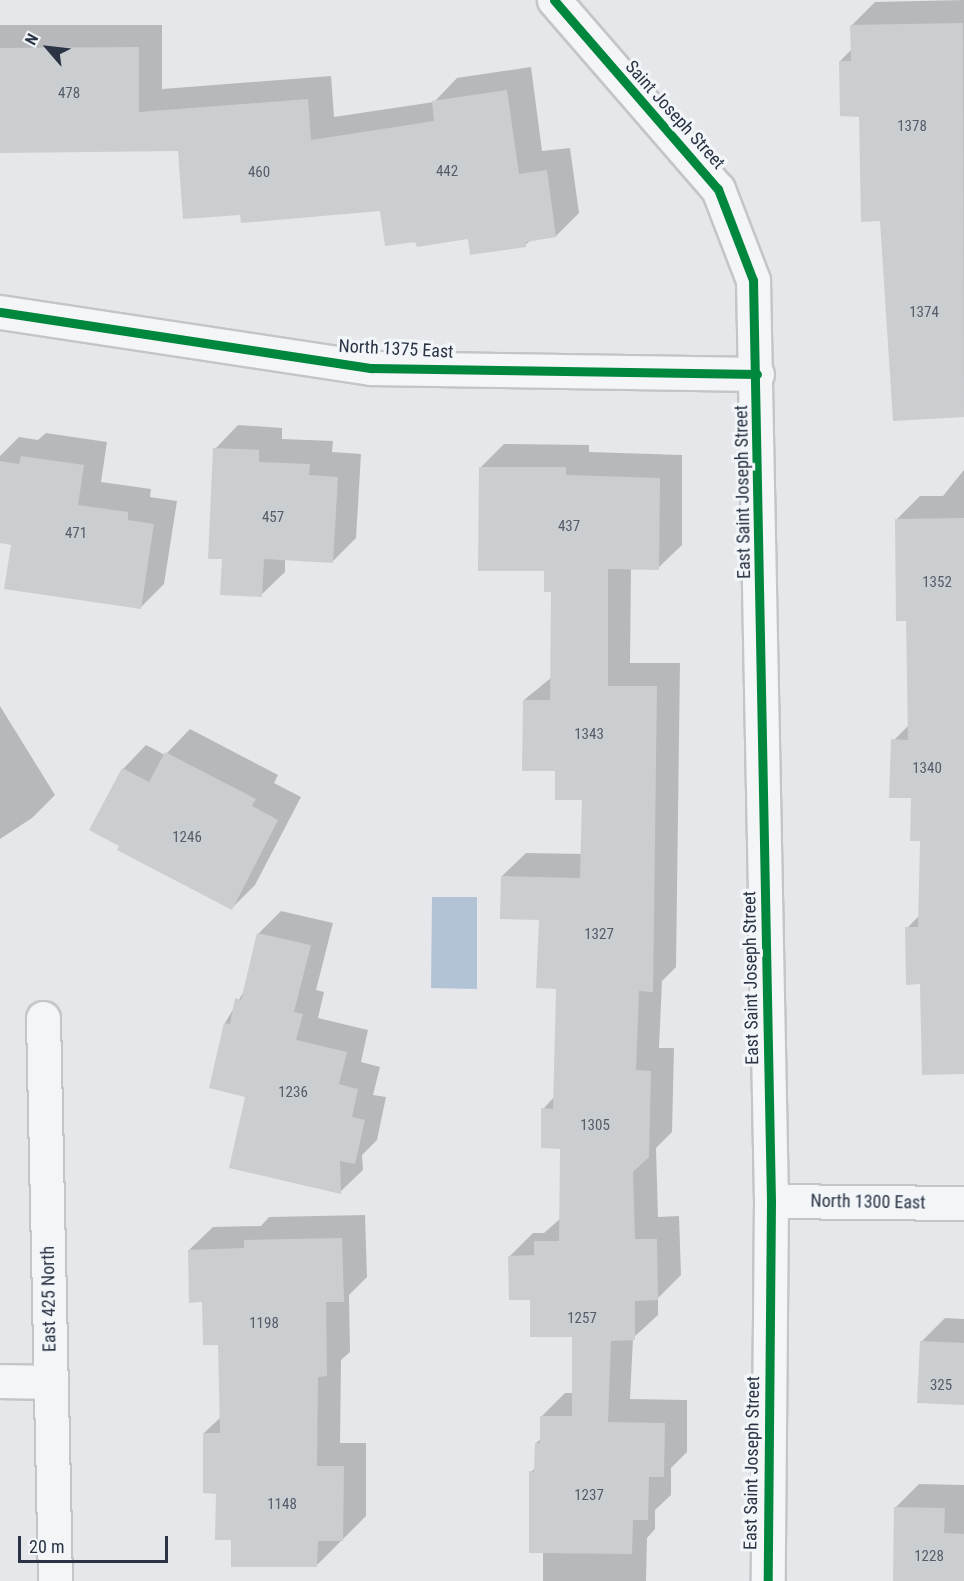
<!DOCTYPE html>
<html>
<head>
<meta charset="utf-8">
<style>
	body { margin:0 }
	#map { position:relative; width:964px; height:1581px; overflow:hidden; background:#e5e7ea; font-family:"Roboto Condensed",sans-serif }
	div>[style] { position:absolute }
	.water>* { inset:0; background:#b3c3d6 }
	.shadow>* { inset:0; background:#0003 }
	.building>* { inset:0; background:#cbced1 }
	.roads { filter:drop-shadow(2px 0 #c3c5c8) drop-shadow(-2px 0 #c3c5c8) drop-shadow(0 2px #c3c5c8) drop-shadow(0 -2px #c3c5c8) }
	.minor>* { height:33px; margin:-16.5px; padding:0 16.5px; transform-origin:16.5px; border-radius:16.5px; background:#f4f5f7 }
	.cycleway>* { height:9px; margin:-4.5px; padding:0 4.5px; transform-origin:4.5px; border-radius:4.5px; background:#00873e }
	span { translate:-50% -50%; white-space:nowrap; text-align:center; line-height:1.15; -webkit-text-stroke:6px #f3f6f9; paint-order:stroke }
	.number-label { font-size:15px; color:#545c6a }
	.number-label span { -webkit-text-stroke-width:0 }
	.street-label { font-size:18px; color:#2a3445 }
	.north { position:absolute; left:18px; top:18px; width:60px; height:60px; -webkit-text-stroke:4px #f3f6f9; paint-order:stroke; rotate:298deg; font-size:16px; font-weight:700; line-height:24px; text-align:center; color:#2a3445 }
	.north::after { content:''; display:block; margin:auto; width:21px; height:27px; background:#2a3445; clip-path:polygon(50% 0,100% 100%,50% 72%,0 100%) }
	.scale { position:absolute; left:18px; top:1536px; width:150px; height:27px; box-sizing:border-box; border:3px solid #2a3445; border-top:0; padding-left:8px; font-size:18px; line-height:21px; white-space:nowrap; color:#2a3445; -webkit-text-stroke:4px #f3f6f9; paint-order:stroke }
</style>
</head>
<body>
<div id="map">
	<div class="water">
		<div style="clip-path:polygon(432px 897px,477px 897px,477px 989px,431px 988px)"></div>
	</div>
	<div class="shadow">
		<div style="clip-path:polygon(964px 0,964px 415px,894px 419px,881px 220px,861px 115px,840px 61px,852px 49px,852px 25px,875px 2px)"></div>
		<div style="clip-path:polygon(0 25px,162px 25px,162px 89px,331px 76px,334px 117px,434px 102px,457px 78px,531px 67px,542px 151px,570px 148px,579px 213px,556px 236px,531px 240px,525px 245px,469px 238px,417px 240px,381px 209px,241px 213px,179px 149px,0 151px)"></div>
		<div style="clip-path:polygon(238px 425px,282px 428px,282px 439px,333px 441px,332px 452px,361px 454px,356px 538px,333px 561px,285px 559px,285px 572px,261px 595px,224px 558px,215px 449px)"></div>
		<div style="clip-path:polygon(46px 433px,107px 442px,101px 482px,151px 489px,150px 497px,177px 501px,164px 584px,140px 608px,13px 544px,0 542px,0 456px,19px 437px,38px 440px)"></div>
		<div style="clip-path:polygon(504px 444px,589px 445px,589px 452px,682px 455px,682px 545px,658px 568px,631px 568px,630px 663px,680px 663px,676px 967px,662px 981px,659px 1048px,674px 1048px,672px 1132px,656px 1148px,658px 1217px,679px 1216px,681px 1275px,658px 1298px,658px 1315px,633px 1338px,630px 1399px,687px 1400px,687px 1452px,671px 1468px,671px 1495px,655px 1510px,655px 1529px,647px 1538px,646px 1581px,543px 1581px,543px 1552px,531px 1472px,536px 1467px,536px 1443px,541px 1439px,542px 1416px,565px 1393px,573px 1393px,573px 1335px,531px 1299px,510px 1256px,533px 1233px,544px 1233px,561px 1218px,562px 1147px,543px 1109px,555px 1096px,558px 987px,540px 919px,502px 876px,526px 853px,582px 854px,584px 799px,557px 770px,524px 700px,552px 677px,553px 591px,545px 570px,480px 468px)"></div>
		<div style="clip-path:polygon(964px 470px,964px 670px,907px 619px,897px 519px,920px 496px,943px 496px)"></div>
		<div style="clip-path:polygon(0 706px,55px 795px,32px 818px,0 839px)"></div>
		<div style="clip-path:polygon(916px 718px,964px 720px,964px 1072px,922px 982px,907px 928px,920px 915px,922px 840px,912px 797px,893px 741px)"></div>
		<div style="clip-path:polygon(190px 729px,278px 775px,274px 783px,301px 797px,255px 885px,231px 909px,121px 845px,123px 769px,146px 745px,165px 755px)"></div>
		<div style="clip-path:polygon(281px 911px,333px 923px,316px 990px,324px 992px,318px 1018px,368px 1030px,361px 1062px,380px 1067px,373px 1095px,386px 1097px,377px 1140px,362px 1155px,363px 1170px,340px 1192px,247px 1095px,225px 1023px,244px 991px,259px 933px)"></div>
		<div style="clip-path:polygon(365px 1215px,367px 1277px,349px 1295px,350px 1352px,341px 1360px,340px 1443px,366px 1443px,366px 1516px,316px 1566px,232px 1539px,204px 1433px,221px 1417px,219px 1343px,189px 1250px,213px 1227px,261px 1226px,269px 1217px)"></div>
		<div style="clip-path:polygon(945px 1318px,964px 1319px,964px 1403px,922px 1341px)"></div>
		<div style="clip-path:polygon(919px 1484px,964px 1485px,964px 1581px,894px 1581px,896px 1507px)"></div>
	</div>
	<div class="building">
		<div style="clip-path:polygon(963px 23px,964px 417px,893px 421px,880px 221px,861px 222px,859px 117px,840px 116px,839px 61px,851px 61px,850px 25px)"></div>
		<div style="clip-path:polygon(139px 47px,139px 112px,308px 99px,311px 140px,434px 121px,432px 101px,507px 90px,519px 174px,547px 170px,556px 237px,526px 242px,526px 247px,470px 255px,468px 239px,417px 247px,415px 242px,385px 246px,380px 211px,241px 223px,240px 215px,183px 219px,178px 151px,0 153px,0 48px)"></div>
		<div style="clip-path:polygon(213px 448px,259px 450px,259px 462px,310px 464px,309px 475px,338px 477px,333px 563px,264px 559px,262px 597px,220px 595px,222px 559px,208px 559px)"></div>
		<div style="clip-path:polygon(21px 456px,84px 465px,78px 505px,128px 512px,128px 520px,154px 524px,141px 609px,4px 589px,11px 545px,0 543px,0 461px,19px 464px)"></div>
		<div style="clip-path:polygon(479px 467px,566px 467px,566px 475px,660px 478px,659px 570px,608px 569px,608px 686px,657px 686px,653px 992px,639px 991px,636px 1070px,651px 1071px,649px 1157px,633px 1172px,635px 1239px,657px 1239px,658px 1300px,635px 1301px,635px 1340px,611px 1341px,608px 1422px,665px 1423px,664px 1477px,649px 1477px,648px 1520px,633px 1520px,632px 1554px,529px 1553px,529px 1471px,534px 1472px,535px 1443px,540px 1443px,540px 1416px,572px 1416px,572px 1337px,530px 1337px,530px 1300px,509px 1300px,508px 1256px,534px 1255px,534px 1241px,559px 1241px,560px 1149px,541px 1148px,541px 1108px,553px 1109px,556px 989px,536px 988px,539px 920px,500px 919px,501px 876px,580px 878px,582px 800px,555px 800px,555px 771px,522px 771px,523px 700px,550px 700px,551px 592px,544px 592px,544px 571px,478px 571px)"></div>
		<div style="clip-path:polygon(964px 518px,964px 1074px,922px 1075px,920px 984px,906px 985px,905px 927px,918px 927px,920px 841px,910px 841px,911px 798px,889px 798px,891px 739px,908px 740px,906px 621px,896px 621px,895px 519px)"></div>
		<div style="clip-path:polygon(165px 752px,256px 799px,252px 806px,278px 820px,232px 910px,117px 850px,119px 846px,89px 830px,122px 768px,149px 782px)"></div>
		<div style="clip-path:polygon(257px 933px,311px 945px,294px 1012px,303px 1014px,296px 1040px,347px 1052px,339px 1084px,358px 1089px,352px 1117px,365px 1120px,355px 1164px,340px 1161px,341px 1194px,229px 1168px,245px 1097px,209px 1088px,224px 1023px,230px 1024px,235px 998px,241px 1000px)"></div>
		<div style="clip-path:polygon(342px 1238px,344px 1302px,326px 1302px,327px 1376px,318px 1377px,317px 1466px,344px 1466px,343px 1541px,318px 1541px,317px 1567px,231px 1567px,231px 1540px,215px 1540px,216px 1494px,203px 1493px,203px 1433px,220px 1433px,218px 1345px,203px 1345px,202px 1302px,189px 1303px,188px 1250px,244px 1248px,244px 1240px)"></div>
		<div style="clip-path:polygon(920px 1341px,964px 1343px,964px 1405px,917px 1403px)"></div>
		<div style="clip-path:polygon(894px 1507px,945px 1508px,944px 1533px,964px 1534px,964px 1581px,893px 1581px)"></div>
	</div>
	<div class="roads">
		<div class="minor">
			<div style="left:554px;top:0;width:250px;rotate:49.1deg"></div>
			<div style="left:718px;top:189px;width:97px;rotate:69deg"></div>
			<div style="left:753px;top:280px;width:921px;rotate:88.88deg"></div>
			<div style="left:771px;top:1201px;width:380px;rotate:90.5deg"></div>
			<div style="left:0;top:312px;width:375px;rotate:8.6deg"></div>
			<div style="left:371px;top:368px;width:386px;rotate:0.9deg"></div>
			<div style="left:43px;top:1018px;width:563px;rotate:88.78deg"></div>
			<div style="left:771px;top:1201px;width:193px;rotate:0.6deg"></div>
			<div style="left:0;top:1381px;width:51px;rotate:1.1deg"></div>
		</div>
	</div>
	<div class="cycleway">
		<div style="left:554px;top:0;width:250px;rotate:49.1deg"></div>
		<div style="left:718px;top:189px;width:97px;rotate:69deg"></div>
		<div style="left:753px;top:280px;width:921px;rotate:88.88deg"></div>
		<div style="left:771px;top:1201px;width:380px;rotate:90.5deg"></div>
		<div style="left:0;top:312px;width:375px;rotate:8.6deg"></div>
		<div style="left:371px;top:368px;width:386px;rotate:0.9deg"></div>
	</div>
	<div class="number-label">
		<span style="left:69px;top:94px">478</span>
		<span style="left:912px;top:127px">1378</span>
		<span style="left:447px;top:172px">442</span>
		<span style="left:259px;top:173px">460</span>
		<span style="left:924px;top:313px">1374</span>
		<span style="left:273px;top:518px">457</span>
		<span style="left:569px;top:527px">437</span>
		<span style="left:76px;top:534px">471</span>
		<span style="left:937px;top:583px">1352</span>
		<span style="left:589px;top:735px">1343</span>
		<span style="left:927px;top:769px">1340</span>
		<span style="left:187px;top:838px">1246</span>
		<span style="left:599px;top:935px">1327</span>
		<span style="left:293px;top:1093px">1236</span>
		<span style="left:595px;top:1126px">1305</span>
		<span style="left:582px;top:1319px">1257</span>
		<span style="left:264px;top:1324px">1198</span>
		<span style="left:941px;top:1386px">325</span>
		<span style="left:589px;top:1496px">1237</span>
		<span style="left:282px;top:1505px">1148</span>
		<span style="left:929px;top:1557px">1228</span>
	</div>
	<div class="street-label">
		<span style="left:675px;top:115px;rotate:48deg">Saint Joseph Street</span>
		<span style="left:396px;top:349px;rotate:3deg">North 1375 East</span>
		<span style="left:743px;top:492px;rotate:-91deg">East Saint Joseph Street</span>
		<span style="left:751px;top:978px;rotate:-91deg">East Saint Joseph Street</span>
		<span style="left:868px;top:1202px;rotate:1deg">North 1300 East</span>
		<span style="left:49px;top:1299px;rotate:-91deg">East 425 North</span>
		<span style="left:752px;top:1463px;rotate:-89deg">East Saint Joseph Street</span>
	</div>
	<div class="north">N</div>
	<div class="scale">20 m</div>
</div>
</body>
</html>
